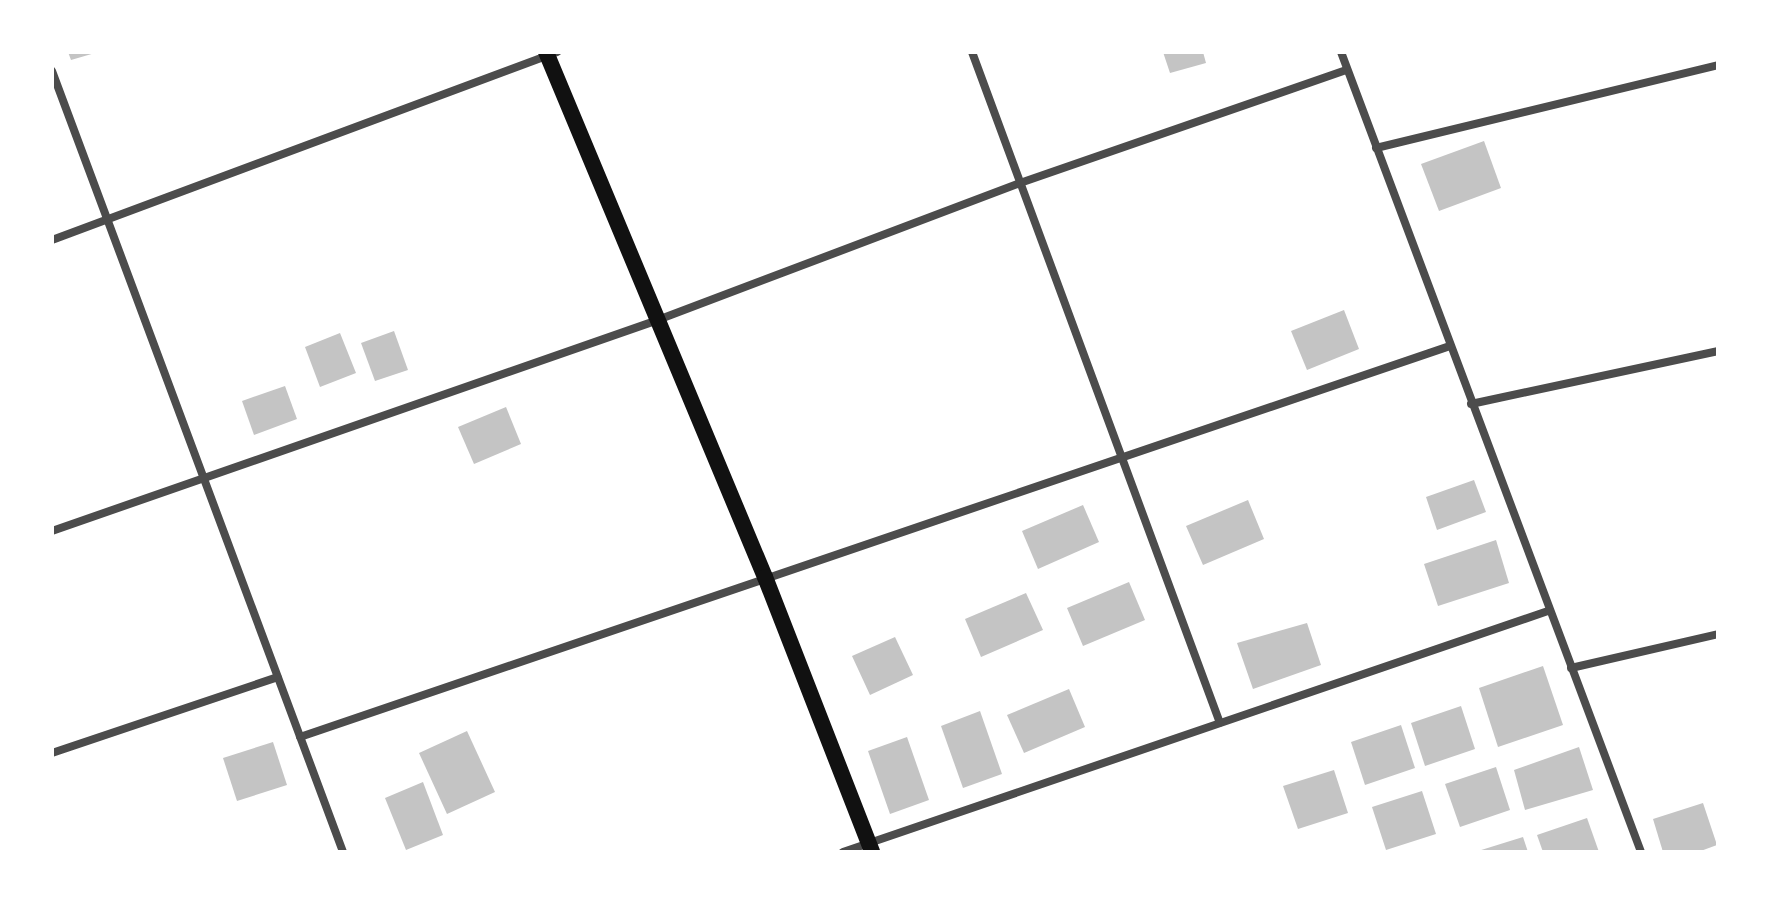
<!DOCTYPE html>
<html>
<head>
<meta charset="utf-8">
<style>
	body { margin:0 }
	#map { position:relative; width:1770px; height:904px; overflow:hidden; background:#fff; font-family:Manrope,sans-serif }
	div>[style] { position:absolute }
	.building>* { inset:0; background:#c4c4c4 }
	.minor>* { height:8px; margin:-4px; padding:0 4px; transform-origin:4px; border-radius:4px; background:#4c4c4c }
	.secondary>* { height:16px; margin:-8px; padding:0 8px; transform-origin:8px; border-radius:8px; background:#111 }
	span { translate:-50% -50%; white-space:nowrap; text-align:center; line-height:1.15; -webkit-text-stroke:6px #fff; paint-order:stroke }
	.frame { position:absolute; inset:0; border:54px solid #fff; pointer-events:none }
</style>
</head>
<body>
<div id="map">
	<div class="building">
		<div style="clip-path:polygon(68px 52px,94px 52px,95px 53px,71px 60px)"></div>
		<div style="clip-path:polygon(1163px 52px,1203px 52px,1206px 63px,1170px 73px)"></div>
		<div style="clip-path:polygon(1484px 141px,1501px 188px,1439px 211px,1421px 164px)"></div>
		<div style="clip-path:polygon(1344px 310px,1359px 349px,1307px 370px,1291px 331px)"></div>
		<div style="clip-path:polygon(394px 331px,408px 370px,375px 381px,361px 343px)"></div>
		<div style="clip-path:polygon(340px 333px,356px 373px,320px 387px,305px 347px)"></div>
		<div style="clip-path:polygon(285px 386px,297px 419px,254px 435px,242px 401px)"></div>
		<div style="clip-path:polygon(506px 407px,521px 444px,474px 464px,458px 427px)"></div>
		<div style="clip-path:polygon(1474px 480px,1486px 512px,1437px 530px,1426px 497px)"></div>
		<div style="clip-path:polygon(1248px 500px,1264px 539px,1203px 565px,1186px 526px)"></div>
		<div style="clip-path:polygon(1083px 505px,1099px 542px,1038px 569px,1022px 531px)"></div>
		<div style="clip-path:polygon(1496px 540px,1509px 583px,1438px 606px,1424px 564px)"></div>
		<div style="clip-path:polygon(1129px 582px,1145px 620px,1083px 646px,1067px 608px)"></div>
		<div style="clip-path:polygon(1026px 593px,1043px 630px,981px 657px,965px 619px)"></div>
		<div style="clip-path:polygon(1307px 623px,1321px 665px,1253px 689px,1237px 643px)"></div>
		<div style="clip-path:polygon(895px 637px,913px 675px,870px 695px,852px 656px)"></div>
		<div style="clip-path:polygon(1543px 666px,1563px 725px,1498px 747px,1479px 688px)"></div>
		<div style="clip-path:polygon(1069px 689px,1085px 727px,1024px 753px,1007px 715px)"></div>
		<div style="clip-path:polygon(1461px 706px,1475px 749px,1425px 766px,1411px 723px)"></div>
		<div style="clip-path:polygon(980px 711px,1002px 774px,963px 788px,941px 726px)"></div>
		<div style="clip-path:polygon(1401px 725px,1415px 768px,1365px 785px,1351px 742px)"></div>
		<div style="clip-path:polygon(467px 731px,495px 792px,447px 814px,419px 753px)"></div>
		<div style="clip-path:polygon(907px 737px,929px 800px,890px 814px,868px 751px)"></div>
		<div style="clip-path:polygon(273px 742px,287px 785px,237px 801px,223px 758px)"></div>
		<div style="clip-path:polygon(1579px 747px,1593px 790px,1525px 810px,1514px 770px)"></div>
		<div style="clip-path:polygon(1496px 767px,1510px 810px,1460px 827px,1445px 784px)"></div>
		<div style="clip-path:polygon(1334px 770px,1348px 813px,1298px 829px,1283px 786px)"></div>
		<div style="clip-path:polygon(423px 782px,443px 835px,406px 850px,385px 798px)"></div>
		<div style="clip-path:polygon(1422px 791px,1436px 834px,1386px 850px,1372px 807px)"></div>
		<div style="clip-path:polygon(1703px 803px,1717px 845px,1698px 852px,1663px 852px,1653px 819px)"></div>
		<div style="clip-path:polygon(1587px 818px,1599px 852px,1543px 852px,1537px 835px)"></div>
		<div style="clip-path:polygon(1523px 837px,1528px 852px,1478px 852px,1478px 851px)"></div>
	</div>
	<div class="minor">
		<div style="left:972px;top:52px;width:715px;rotate:69.72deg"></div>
		<div style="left:1341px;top:52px;width:854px;rotate:69.44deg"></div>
		<div style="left:52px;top:71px;width:833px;rotate:69.56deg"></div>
		<div style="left:1376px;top:148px;width:352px;rotate:-13.6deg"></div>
		<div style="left:52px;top:240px;width:539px;rotate:-20.42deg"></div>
		<div style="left:1471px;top:404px;width:253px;rotate:-12.1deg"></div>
		<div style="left:52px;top:531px;width:639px;rotate:-19.2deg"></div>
		<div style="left:655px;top:321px;width:390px;rotate:-20.7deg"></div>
		<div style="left:1020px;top:183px;width:346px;rotate:-19.1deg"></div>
		<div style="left:1571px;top:668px;width:151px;rotate:-13deg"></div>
		<div style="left:300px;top:737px;width:1215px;rotate:-18.78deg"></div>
		<div style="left:52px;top:753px;width:238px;rotate:-18.6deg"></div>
		<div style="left:843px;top:852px;width:745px;rotate:-18.87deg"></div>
	</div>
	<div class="secondary">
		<div style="left:546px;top:52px;width:569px;rotate:67.36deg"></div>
		<div style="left:765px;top:577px;width:295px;rotate:68.7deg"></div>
	</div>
	<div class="frame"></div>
</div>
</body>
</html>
